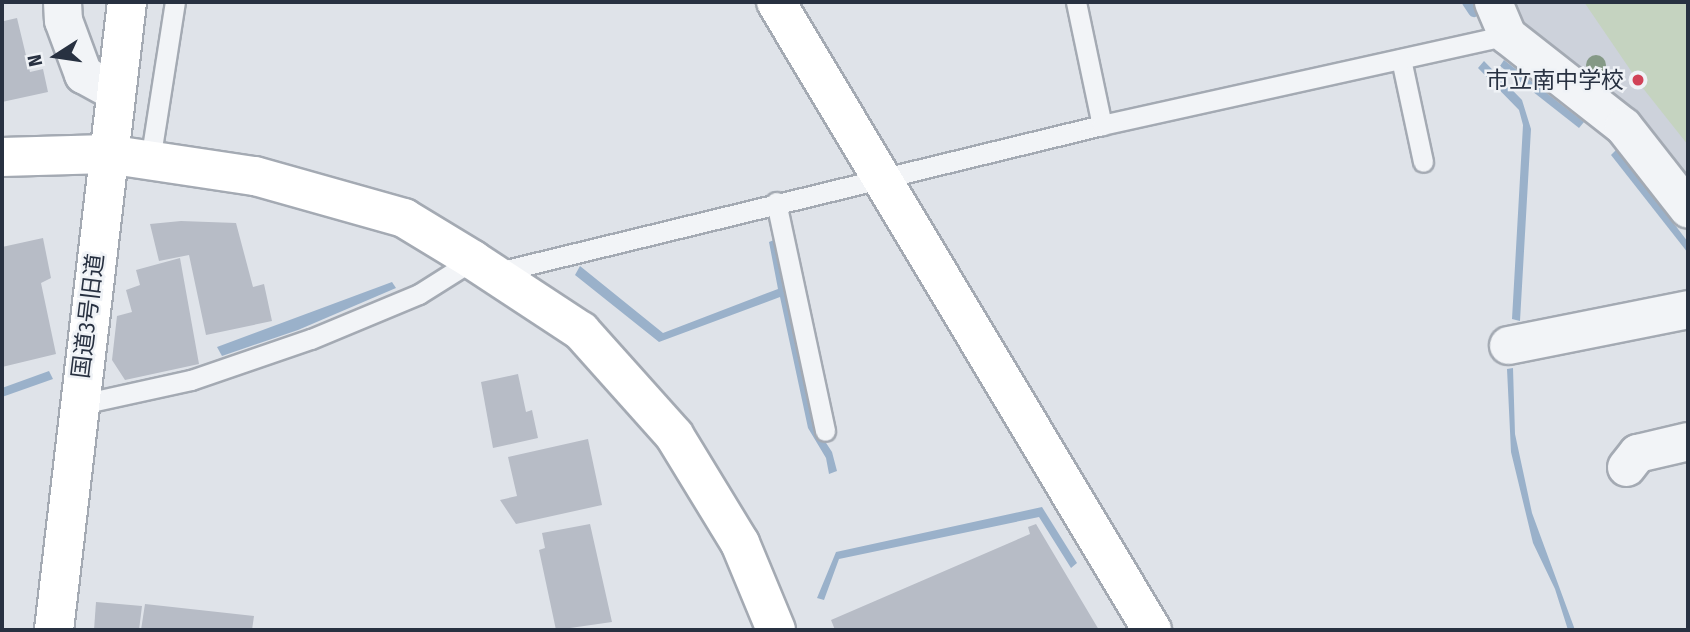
<!DOCTYPE html>
<html>
<head>
<meta charset="utf-8">
<style>
	body { margin:0 }
	#map { position:relative; width:1690px; height:632px; overflow:hidden; background:#dfe3e9; font-family:"Fira Sans Condensed","Noto Sans JP",sans-serif }
	div>[style] { position:absolute }
	.built>* { inset:0; background:#cdd2db }
	.green>* { inset:0; background:#c5d3c0 }
	.water>* { inset:0; background:#9ab1ca }
	.stream>* { height:12px; margin:-6px; padding:0 6px; transform-origin:6px; border-radius:6px; background:#9ab1ca }
	.building>* { inset:0; background:#b7bcc6 }
	.roads { filter:drop-shadow(2px 0 #a4aab3) drop-shadow(-2px 0 #a4aab3) drop-shadow(0 2px #a4aab3) drop-shadow(0 -2px #a4aab3) }
	.lane>* { height:19px; margin:-9.5px; padding:0 9.5px; transform-origin:9.5px; border-radius:9.5px; background:#f2f4f7 }
	.street>* { height:37px; margin:-18.5px; padding:0 18.5px; transform-origin:18.5px; border-radius:18.5px; background:#f2f4f7 }
	.secondary>* { height:38px; margin:-19px; padding:0 19px; transform-origin:19px; border-radius:19px; background:#fff }
	.trees>* { width:20px; height:20px; margin:-10px; border-radius:50%; background:#859986 }
	.dots>* { width:19px; height:19px; translate:-50% -50%; box-sizing:border-box; border:4px solid #eff2f6; border-radius:50% }
	span { translate:-50% -50%; white-space:nowrap; text-align:center; line-height:1.15; -webkit-text-stroke:5px #eff2f6; paint-order:stroke }
	.poi-label { font-size:23px; color:#283141 }
	.right { translate:-100% -50%; text-align:right }
	.street-label { font-size:23px; color:#283141 }
	.frame { position:absolute; inset:0; border:4px solid #283141; pointer-events:none }
	.north { position:absolute; left:21px; top:21px; width:70px; height:70px; -webkit-text-stroke:5px #eff2f6; paint-order:stroke; rotate:258deg; font-size:19px; font-weight:700; line-height:28px; text-align:center; color:#283141 }
	.north::after { content:''; display:block; margin:auto; width:24px; height:32px; background:#283141; clip-path:polygon(50% 0,100% 100%,50% 72%,0 100%) }
</style>
</head>
<body>
<div id="map">
	<div class="built">
		<div style="clip-path:polygon(1513px 2px,1688px 2px,1688px 186px,1544px 48px,1514px 13px)"></div>
	</div>
	<div class="green">
		<div style="clip-path:polygon(1584px 2px,1688px 2px,1688px 145px,1642px 87px)"></div>
	</div>
	<div class="water">
		<div style="clip-path:polygon(1504px 60px,1584px 122px,1579px 128px,1500px 66px)"></div>
		<div style="clip-path:polygon(1484px 61px,1522px 100px,1531px 129px,1520px 321px,1512px 319px,1523px 125px,1519px 110px,1478px 68px)"></div>
		<div style="clip-path:polygon(1617px 149px,1688px 242px,1688px 253px,1611px 155px)"></div>
		<div style="clip-path:polygon(774px 240px,813px 423px,832px 452px,837px 471px,829px 474px,826px 458px,808px 428px,780px 297px,659px 342px,575px 275px,580px 266px,663px 333px,778px 289px,769px 242px)"></div>
		<div style="clip-path:polygon(392px 282px,396px 288px,298px 330px,222px 356px,217px 347px)"></div>
		<div style="clip-path:polygon(1513px 368px,1515px 434px,1532px 513px,1575px 630px,1568px 630px,1555px 589px,1533px 543px,1511px 452px,1507px 369px)"></div>
		<div style="clip-path:polygon(49px 371px,53px 379px,2px 397px,2px 388px)"></div>
		<div style="clip-path:polygon(1042px 507px,1077px 563px,1071px 568px,1039px 517px,839px 559px,824px 600px,817px 598px,836px 552px)"></div>
	</div>
	<div class="stream">
		<div style="left:1468px;top:2px;width:11px;rotate:56deg"></div>
	</div>
	<div class="building">
		<div style="clip-path:polygon(2px 15px,4px 21px,17px 18px,30px 72px,43px 69px,48px 92px,2px 102px)"></div>
		<div style="clip-path:polygon(181px 221px,236px 223px,253px 287px,264px 284px,272px 321px,206px 335px,189px 255px,159px 261px,150px 224px)"></div>
		<div style="clip-path:polygon(43px 238px,51px 278px,41px 283px,56px 354px,2px 367px,2px 247px)"></div>
		<div style="clip-path:polygon(180px 258px,199px 364px,125px 380px,112px 360px,117px 316px,132px 312px,126px 290px,140px 285px,136px 270px)"></div>
		<div style="clip-path:polygon(518px 374px,526px 412px,532px 410px,538px 438px,493px 448px,481px 382px)"></div>
		<div style="clip-path:polygon(588px 439px,602px 505px,516px 524px,500px 500px,517px 496px,508px 457px)"></div>
		<div style="clip-path:polygon(590px 524px,612px 622px,556px 630px,539px 550px,545px 548px,542px 533px)"></div>
		<div style="clip-path:polygon(1036px 524px,1099px 630px,835px 630px,831px 620px,1030px 534px,1028px 527px)"></div>
		<div style="clip-path:polygon(96px 602px,142px 606px,139px 630px,94px 630px)"></div>
		<div style="clip-path:polygon(145px 604px,254px 616px,252px 630px,141px 630px)"></div>
	</div>
	<div class="roads">
		<div class="lane">
			<div style="left:1076px;top:2px;width:126px;rotate:78.1deg"></div>
			<div style="left:1401px;top:59px;width:105px;rotate:77.9deg"></div>
			<div style="left:150px;top:161px;width:161px;rotate:-81.1deg"></div>
			<div style="left:776px;top:202px;width:234px;rotate:77.9deg"></div>
			<div style="left:494px;top:273px;width:626px;rotate:-13.68deg"></div>
			<div style="left:1102px;top:125px;width:415px;rotate:-12.5deg"></div>
			<div style="left:77px;top:405px;width:117px;rotate:-12.4deg"></div>
			<div style="left:191px;top:380px;width:127px;rotate:-18.9deg"></div>
			<div style="left:311px;top:339px;width:117px;rotate:-22.6deg"></div>
			<div style="left:419px;top:294px;width:64px;rotate:-32.2deg"></div>
		</div>
		<div class="street">
			<div style="left:62px;top:2px;width:18px;rotate:87deg"></div>
			<div style="left:63px;top:20px;width:58px;rotate:69.7deg"></div>
			<div style="left:83px;top:74px;width:37px;rotate:29deg"></div>
			<div style="left:1493px;top:2px;width:36px;rotate:67deg"></div>
			<div style="left:1507px;top:35px;width:147px;rotate:38.1deg"></div>
			<div style="left:1623px;top:126px;width:105px;rotate:51.9deg"></div>
			<div style="left:1508px;top:345px;width:184px;rotate:-11.3deg"></div>
			<div style="left:1626px;top:467px;width:18px;rotate:-52deg"></div>
			<div style="left:1637px;top:453px;width:52px;rotate:-13.2deg"></div>
		</div>
		<div class="secondary">
			<div style="left:776px;top:2px;width:732px;rotate:59.09deg"></div>
			<div style="left:2px;top:157px;width:105px;rotate:-1.6deg"></div>
			<div style="left:107px;top:154px;width:150px;rotate:8.5deg"></div>
			<div style="left:255px;top:176px;width:155px;rotate:15.7deg"></div>
			<div style="left:404px;top:218px;width:81px;rotate:31.3deg"></div>
			<div style="left:473px;top:260px;width:129px;rotate:33.3deg"></div>
			<div style="left:581px;top:331px;width:140px;rotate:48.2deg"></div>
			<div style="left:674px;top:435px;width:127px;rotate:58.6deg"></div>
			<div style="left:740px;top:543px;width:94px;rotate:67.5deg"></div>
			<div style="left:54px;top:630px;width:632px;rotate:-83.37deg"></div>
		</div>
	</div>
	<div class="trees">
		<div style="left:1596px;top:65px"></div>
	</div>
	<div class="dots">
		<div style="left:1638px;top:80px;background:#d14257"></div>
	</div>
	<div class="poi-label">
		<span class="right" style="left:1624px;top:80px">市立南中学校</span>
	</div>
	<div class="street-label">
		<span style="left:88px;top:316px;rotate:-83deg">国道3号旧道</span>
	</div>
	<div class="frame"></div>
	<div class="north">N</div>
</div>
</body>
</html>
